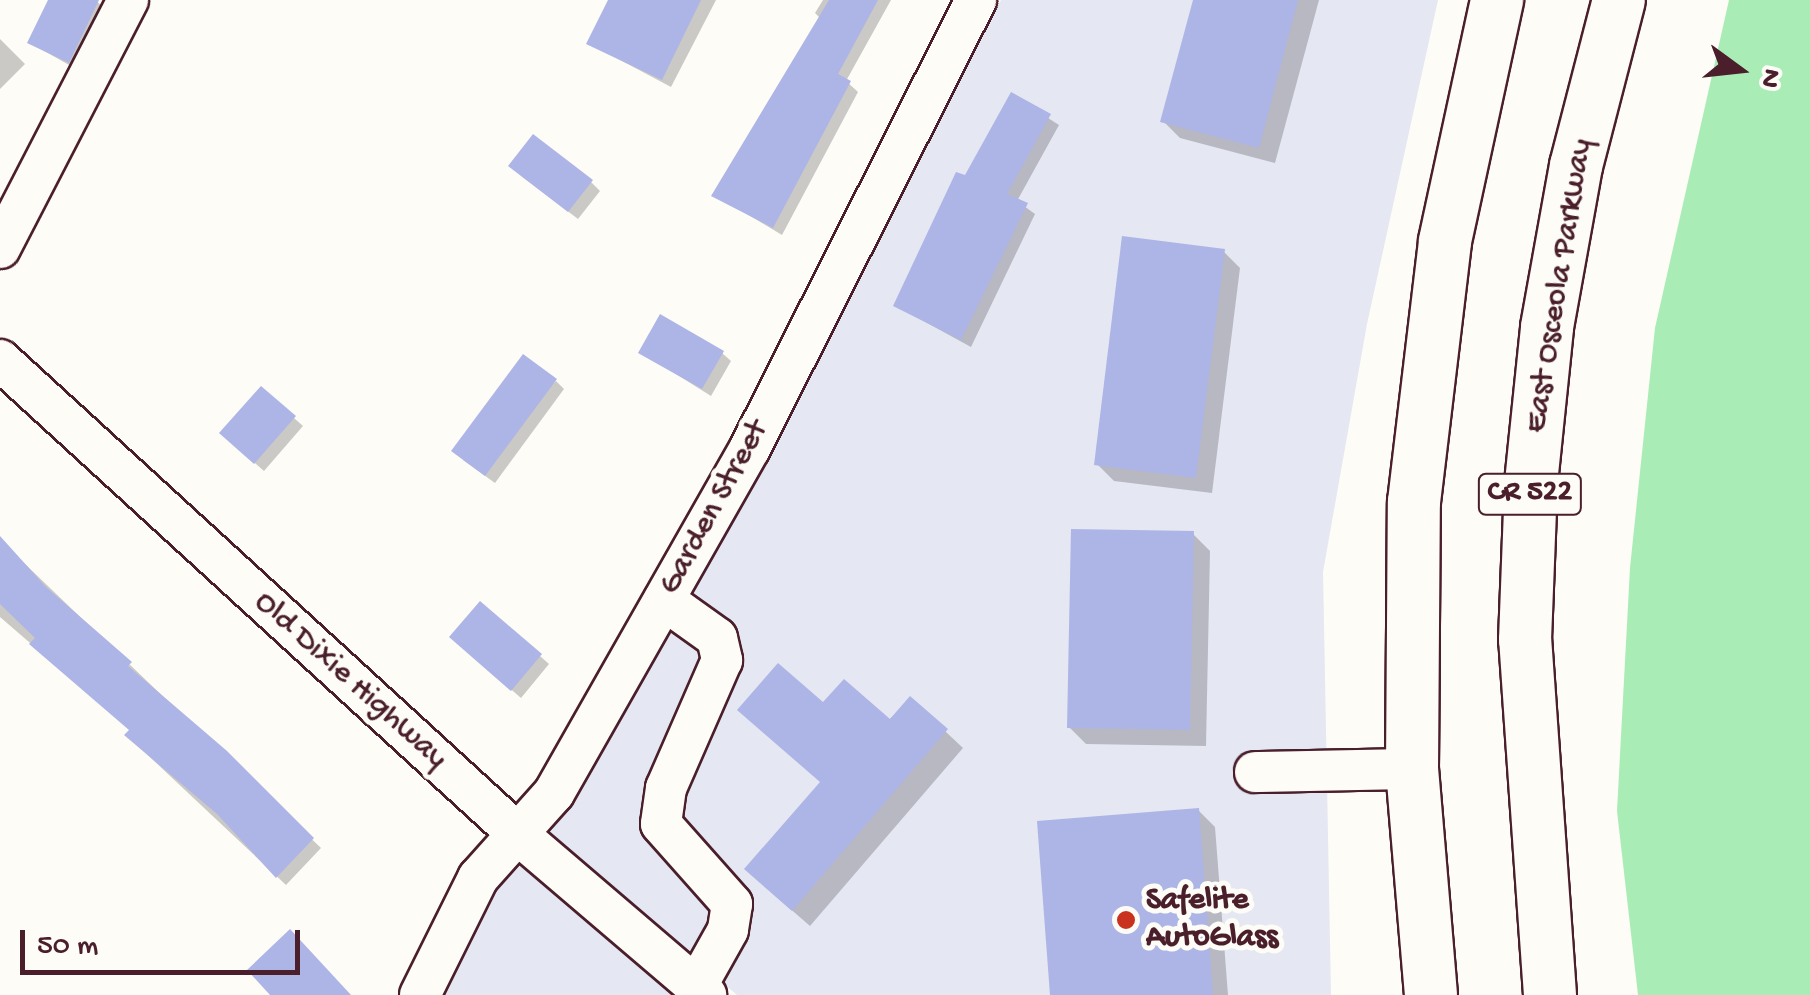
<!DOCTYPE html>
<html>
<head>
<meta charset="utf-8">
<style>
	body { margin:0 }
	#map { position:relative; width:1810px; height:995px; overflow:hidden; background:#fdfcf7; font-family:"Gochi Hand",sans-serif }
	div>[style] { position:absolute }
	.built>* { inset:0; background:#e5e7f2 }
	.green>* { inset:0; background:#aaecb6 }
	.shadow>* { inset:0; background:#0003 }
	.building>* { inset:0; background:#acb5e5 }
	.roads { filter:drop-shadow(2px 0 #4a1f2b) drop-shadow(-2px 0 #4a1f2b) drop-shadow(0 2px #4a1f2b) drop-shadow(0 -2px #4a1f2b) }
	.minor>* { height:40px; margin:-20px; padding:0 20px; transform-origin:20px; border-radius:20px; background:#fdfcf7 }
	.major>* { height:52px; margin:-26px; padding:0 26px; transform-origin:26px; border-radius:26px; background:#fdfcf7 }
	.dots>* { width:28px; height:28px; translate:-50% -50%; box-sizing:border-box; border:5px solid #fdfcf7; border-radius:50% }
	span { translate:-50% -50%; white-space:nowrap; text-align:center; line-height:1.15; -webkit-text-stroke:10px #fdfcf7; paint-order:stroke }
	.shield-label span { padding:2px 8px; background:#fdfcf7; border:2px solid; border-radius:8px; -webkit-text-stroke-width:0 }
	.shield-label { font-size:30px; color:#4a1f2b; font-weight:700 }
	.street-label { font-size:32px; color:#4a1f2b }
	.poi-label { font-size:32px; color:#4a1f2b; font-weight:700 }
	.left { translate:0 -50%; text-align:left }
	.north { position:absolute; left:1690px; top:20px; width:100px; height:100px; -webkit-text-stroke:8px #fdfcf7; paint-order:stroke; rotate:105deg; font-size:28px; font-weight:700; line-height:40px; text-align:center; color:#4a1f2b }
	.north::after { content:''; display:block; margin:auto; width:35px; height:45px; background:#4a1f2b; clip-path:polygon(50% 0,100% 100%,50% 72%,0 100%) }
	.scale { position:absolute; left:20px; top:930px; width:280px; height:45px; box-sizing:border-box; border:5px solid #4a1f2b; border-top:0; padding-left:12px; font-size:30px; line-height:35px; white-space:nowrap; color:#4a1f2b; -webkit-text-stroke:8px #fdfcf7; paint-order:stroke }
</style>
</head>
<body>
<div id="map">
	<div class="built">
		<div style="clip-path:polygon(1001px 0,1438px 0,1367px 324px,1323px 572px,1331px 995px,737px 995px,549px 834px,573px 803px,770px 457px)"></div>
		<div style="clip-path:polygon(522px 864px,676px 995px,445px 995px,497px 889px)"></div>
	</div>
	<div class="green">
		<div style="clip-path:polygon(1729px 0,1810px 0,1810px 995px,1638px 995px,1617px 811px,1630px 568px,1655px 328px)"></div>
	</div>
	<div class="shadow">
		<div style="clip-path:polygon(50px 0,95px 0,107px 10px,78px 70px,30px 43px)"></div>
		<div style="clip-path:polygon(612px 0,716px 0,671px 87px,590px 44px)"></div>
		<div style="clip-path:polygon(823px 0,891px 0,846px 81px,858px 92px,782px 235px,715px 195px,821px 19px,815px 13px)"></div>
		<div style="clip-path:polygon(1195px 0,1319px 0,1275px 163px,1180px 138px,1163px 121px)"></div>
		<div style="clip-path:polygon(0 39px,25px 64px,0 89px)"></div>
		<div style="clip-path:polygon(1012px 95px,1059px 125px,1017px 201px,1035px 214px,971px 347px,896px 306px)"></div>
		<div style="clip-path:polygon(520px 175px,591px 182px,600px 191px,578px 219px)"></div>
		<div style="clip-path:polygon(1223px 251px,1240px 268px,1212px 493px,1114px 481px,1097px 464px)"></div>
		<div style="clip-path:polygon(641px 352px,722px 353px,731px 361px,711px 396px)"></div>
		<div style="clip-path:polygon(556px 381px,564px 389px,495px 483px,463px 460px)"></div>
		<div style="clip-path:polygon(294px 418px,303px 426px,264px 471px,231px 442px)"></div>
		<div style="clip-path:polygon(1193px 534px,1210px 551px,1206px 746px,1086px 744px,1069px 727px)"></div>
		<div style="clip-path:polygon(0 540px,321px 848px,286px 885px,136px 744px,132px 731px,0 617px)"></div>
		<div style="clip-path:polygon(461px 646px,540px 656px,549px 664px,521px 698px)"></div>
		<div style="clip-path:polygon(911px 699px,963px 748px,810px 926px,764px 886px,822px 783px)"></div>
		<div style="clip-path:polygon(1198px 810px,1215px 827px,1228px 995px,1052px 995px)"></div>
	</div>
	<div class="building">
		<div style="clip-path:polygon(48px 0,99px 0,69px 63px,27px 43px)"></div>
		<div style="clip-path:polygon(608px 0,701px 0,662px 80px,586px 44px)"></div>
		<div style="clip-path:polygon(829px 0,878px 0,838px 74px,851px 81px,773px 228px,711px 196px)"></div>
		<div style="clip-path:polygon(1193px 0,1298px 0,1259px 148px,1160px 122px)"></div>
		<div style="clip-path:polygon(1011px 92px,1051px 114px,1007px 194px,1028px 203px,961px 340px,893px 306px,956px 172px,965px 175px)"></div>
		<div style="clip-path:polygon(533px 134px,593px 180px,568px 212px,508px 166px)"></div>
		<div style="clip-path:polygon(1122px 236px,1225px 249px,1196px 478px,1094px 465px)"></div>
		<div style="clip-path:polygon(660px 314px,724px 351px,702px 389px,638px 353px)"></div>
		<div style="clip-path:polygon(523px 354px,557px 379px,485px 476px,451px 451px)"></div>
		<div style="clip-path:polygon(261px 386px,296px 416px,254px 464px,219px 433px)"></div>
		<div style="clip-path:polygon(1071px 529px,1194px 531px,1190px 730px,1067px 728px)"></div>
		<div style="clip-path:polygon(0 536px,46px 587px,132px 662px,128px 666px,227px 751px,314px 838px,276px 878px,217px 814px,124px 735px,129px 730px,29px 644px,35px 638px,0 604px)"></div>
		<div style="clip-path:polygon(480px 601px,542px 654px,511px 691px,449px 637px)"></div>
		<div style="clip-path:polygon(778px 663px,823px 702px,844px 679px,890px 719px,910px 696px,948px 729px,792px 911px,744px 869px,820px 782px,737px 710px)"></div>
		<div style="clip-path:polygon(1199px 808px,1213px 995px,1050px 995px,1037px 821px)"></div>
		<div style="clip-path:polygon(290px 929px,351px 995px,270px 995px,247px 970px)"></div>
	</div>
	<div class="roads">
		<div class="minor">
			<div style="left:0;top:248px;width:279px;rotate:-62.7deg"></div>
			<div style="left:0;top:360px;width:705px;rotate:42.47deg"></div>
			<div style="left:520px;top:836px;width:245px;rotate:40.5deg"></div>
			<div style="left:664px;top:600px;width:65px;rotate:35.6deg"></div>
			<div style="left:717px;top:638px;width:23px;rotate:77deg"></div>
			<div style="left:722px;top:660px;width:140px;rotate:113.6deg"></div>
			<div style="left:666px;top:788px;width:36px;rotate:98deg"></div>
			<div style="left:661px;top:824px;width:107px;rotate:48.4deg"></div>
			<div style="left:732px;top:904px;width:26px;rotate:99deg"></div>
			<div style="left:728px;top:930px;width:65px;rotate:119.3deg"></div>
			<div style="left:1255px;top:772px;width:157px;rotate:-1.1deg"></div>
			<div style="left:420px;top:995px;width:131px;rotate:-63.6deg"></div>
			<div style="left:478px;top:878px;width:114px;rotate:-48.2deg"></div>
			<div style="left:554px;top:793px;width:397px;rotate:-60.4deg"></div>
			<div style="left:750px;top:448px;width:502px;rotate:-63.23deg"></div>
		</div>
		<div class="major">
			<div style="left:1431px;top:995px;width:227px;rotate:-94.8deg"></div>
			<div style="left:1412px;top:769px;width:267px;rotate:-89.6deg"></div>
			<div style="left:1414px;top:502px;width:263px;rotate:-83.2deg"></div>
			<div style="left:1445px;top:241px;width:247px;rotate:-77.8deg"></div>
			<div style="left:1550px;top:995px;width:356px;rotate:-94deg"></div>
			<div style="left:1525px;top:640px;width:157px;rotate:-87.8deg"></div>
			<div style="left:1531px;top:483px;width:157px;rotate:-84.1deg"></div>
			<div style="left:1547px;top:327px;width:164px;rotate:-79.8deg"></div>
			<div style="left:1576px;top:166px;width:171px;rotate:-75.5deg"></div>
		</div>
	</div>
	<div class="dots">
		<div style="left:1126px;top:920px;background:#c8321e"></div>
	</div>
	<div class="shield-label">
		<span style="left:1530px;top:494px">CR 522</span>
	</div>
	<div class="street-label">
		<span style="left:1560px;top:286px;rotate:-81deg">East Osceola Parkway</span>
		<span style="left:715px;top:508px;rotate:-61deg">Garden Street</span>
		<span style="left:350px;top:681px;rotate:42deg">Old Dixie Highway</span>
	</div>
	<div class="poi-label">
		<span class="left" style="left:1146px;top:920px">Safelite<br>AutoGlass</span>
	</div>
	<div class="north">N</div>
	<div class="scale">50 m</div>
</div>
</body>
</html>
